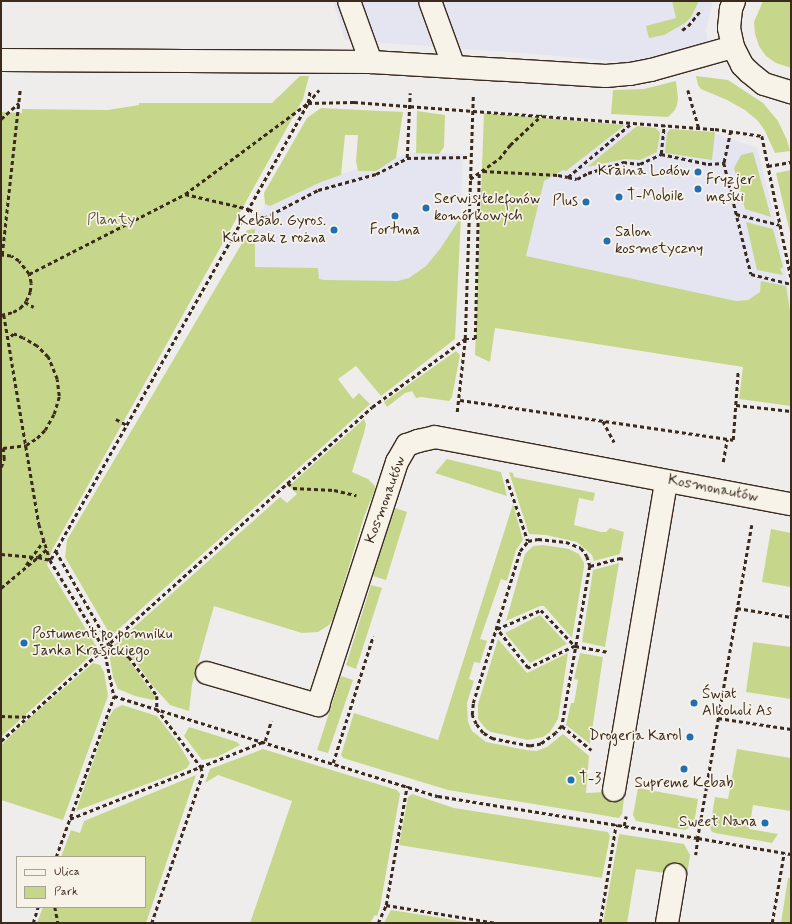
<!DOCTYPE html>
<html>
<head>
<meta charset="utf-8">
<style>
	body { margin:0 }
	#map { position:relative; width:792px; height:924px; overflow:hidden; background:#eeedec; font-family:Mynerve,sans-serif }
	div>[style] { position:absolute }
	.built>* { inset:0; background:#e4e5f0 }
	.green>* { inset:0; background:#c6d78b }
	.path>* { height:2.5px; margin-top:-1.25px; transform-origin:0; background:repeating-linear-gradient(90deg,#3b2a1e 0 4px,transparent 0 7px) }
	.roads { filter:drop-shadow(1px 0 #3b2a1e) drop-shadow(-1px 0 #3b2a1e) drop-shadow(0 1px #3b2a1e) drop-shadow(0 -1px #3b2a1e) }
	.minor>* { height:22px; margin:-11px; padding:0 11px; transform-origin:11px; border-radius:11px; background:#f7f3e8 }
	.dots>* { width:11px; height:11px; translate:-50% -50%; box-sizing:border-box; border:2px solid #f7f3e8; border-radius:50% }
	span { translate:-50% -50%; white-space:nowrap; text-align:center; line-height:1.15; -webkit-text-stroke:3.5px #f7f3e8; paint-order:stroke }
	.poi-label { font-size:15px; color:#3b2a1e }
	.right { translate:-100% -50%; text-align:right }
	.left { translate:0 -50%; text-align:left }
	.park-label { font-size:15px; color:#5e5539 }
	.street-label { font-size:15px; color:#3b2a1e }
	.frame { position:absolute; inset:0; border:2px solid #3b2a1e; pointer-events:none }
	.legend { position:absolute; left:16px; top:856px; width:130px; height:52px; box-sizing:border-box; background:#f7f3e8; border:1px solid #aca397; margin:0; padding:5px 7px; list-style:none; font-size:12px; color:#3b2a1e }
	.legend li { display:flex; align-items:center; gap:8px; height:20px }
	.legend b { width:20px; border:1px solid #aca397 }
</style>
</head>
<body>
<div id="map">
	<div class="built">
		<div style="clip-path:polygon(333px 1px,713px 1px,706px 30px,710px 61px,685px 68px,534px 54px,345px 40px)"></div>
		<div style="clip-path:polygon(621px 126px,717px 134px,757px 148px,775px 218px,791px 301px,791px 318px,519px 259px,537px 183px)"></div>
		<div style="clip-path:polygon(418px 151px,463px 154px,459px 244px,414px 285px,315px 285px,226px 270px,266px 203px,320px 180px)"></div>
	</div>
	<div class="green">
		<div style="clip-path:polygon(672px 1px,699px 1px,691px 17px,685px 23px,664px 35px,649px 38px,646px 26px,676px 18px)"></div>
		<div style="clip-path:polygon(763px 1px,791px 1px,791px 68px,776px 63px,766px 56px,759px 46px,755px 34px,754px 22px)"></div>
		<div style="clip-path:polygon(300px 76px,309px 76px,303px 99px,52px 550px,47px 565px,98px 649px,1px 737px,1px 112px,22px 113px,22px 109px,108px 110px,139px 105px,139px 103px,272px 103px)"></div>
		<div style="clip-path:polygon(696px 76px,728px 80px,763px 103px,778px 121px,787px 140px,790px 151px,775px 153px,765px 131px,758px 121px,745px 110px,727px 100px,701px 89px,698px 85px)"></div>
		<div style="clip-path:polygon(676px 81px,678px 98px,677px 105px,675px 110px,668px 117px,611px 114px,613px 90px,644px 89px)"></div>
		<div style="clip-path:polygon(321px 108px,403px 112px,396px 158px,376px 171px,358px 171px,356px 161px,358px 135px,345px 135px,341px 175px,321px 182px,270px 206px,265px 204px,264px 193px,307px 118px)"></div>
		<div style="clip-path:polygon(417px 111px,445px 115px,444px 147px,439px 154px,416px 153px)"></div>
		<div style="clip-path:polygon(484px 113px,625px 125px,566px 171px,563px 170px,544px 181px,526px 256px,736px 301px,748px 300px,760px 292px,761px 281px,786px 286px,791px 317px,791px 406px,739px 399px,743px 367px,495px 328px,490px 362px,475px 355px)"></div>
		<div style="clip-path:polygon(637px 126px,656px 128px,660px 133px,657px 152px,640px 160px,625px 159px,587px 167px)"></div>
		<div style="clip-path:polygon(670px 129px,715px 132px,712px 160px,665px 153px,667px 133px)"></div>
		<div style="clip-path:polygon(753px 152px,771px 217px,745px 209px,734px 168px,741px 155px)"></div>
		<div style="clip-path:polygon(791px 170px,791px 237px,776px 173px)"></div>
		<div style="clip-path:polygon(461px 217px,455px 339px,381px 396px,356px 366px,338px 379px,353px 399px,359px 393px,370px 404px,111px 636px,65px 557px,67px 540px,241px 245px,247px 230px,255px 229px,255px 267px,318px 268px,319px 279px,325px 280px,398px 281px,409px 278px,426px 266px,440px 249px)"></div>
		<div style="clip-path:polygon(746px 222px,773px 229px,783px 267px,780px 269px,783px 275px,757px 270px)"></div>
		<div style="clip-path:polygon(456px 351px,460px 355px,452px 397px,449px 401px,421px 397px,416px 398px,412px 391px,405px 393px,387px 407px,384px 402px)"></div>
		<div style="clip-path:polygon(364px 419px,366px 424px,364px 433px,352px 472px,368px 479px,375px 486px,375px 489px,364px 517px,333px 619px,329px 625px,318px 632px,302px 633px,214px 606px,192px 685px,189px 711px,170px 705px,152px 685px,135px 661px,114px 645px,280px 497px,287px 503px,297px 494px,289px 486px)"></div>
		<div style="clip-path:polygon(447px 459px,501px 472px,507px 496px,435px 473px)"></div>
		<div style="clip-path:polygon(509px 472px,513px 473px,514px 477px,595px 493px,593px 501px,579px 498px,574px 525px,601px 532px,606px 532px,610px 528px,624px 532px,620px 554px,594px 561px,592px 555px,577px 542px,546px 535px,529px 534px)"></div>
		<div style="clip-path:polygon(513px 504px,523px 540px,516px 550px,507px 581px,501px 579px,480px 639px,487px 641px,480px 663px,474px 662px,469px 679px,474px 681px,467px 703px,468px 722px,472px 731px,486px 742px,526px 750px,536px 751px,547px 747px,563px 734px,589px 756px,586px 793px,625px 791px,622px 814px,619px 818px,448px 790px,343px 758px,341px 755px,354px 713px,438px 740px)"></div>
		<div style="clip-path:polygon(395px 508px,407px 512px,386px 580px,373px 576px)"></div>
		<div style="clip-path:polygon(771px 529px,791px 533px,791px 587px,762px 582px)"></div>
		<div style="clip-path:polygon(543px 545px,569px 549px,579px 554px,584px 563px,584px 567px,572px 638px,544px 606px,540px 606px,506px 621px,525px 554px,533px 546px)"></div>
		<div style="clip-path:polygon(619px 563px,605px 647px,582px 642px,593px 570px)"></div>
		<div style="clip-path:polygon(371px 585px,382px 588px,356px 669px,346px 665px)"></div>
		<div style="clip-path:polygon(540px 615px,567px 644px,530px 663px,505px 633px)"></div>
		<div style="clip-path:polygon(498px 639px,527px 673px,568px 653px,558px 719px,550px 732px,543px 737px,528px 740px,491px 732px,486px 729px,478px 719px,478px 704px)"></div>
		<div style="clip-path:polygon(753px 642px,791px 647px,791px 699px,746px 692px)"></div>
		<div style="clip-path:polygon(112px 649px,128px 659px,156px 698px,153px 700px,135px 696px,118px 689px,113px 677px,110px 659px)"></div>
		<div style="clip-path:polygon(580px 653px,603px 657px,590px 744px,566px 725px,571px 703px,574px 703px,578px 680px,574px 679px)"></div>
		<div style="clip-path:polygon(93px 663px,100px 665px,104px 672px,108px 696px,63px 820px,1px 800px,1px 745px,26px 721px)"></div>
		<div style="clip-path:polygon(341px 676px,353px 680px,328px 753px,317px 750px)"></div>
		<div style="clip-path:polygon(122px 705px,157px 716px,178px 743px,190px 763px,187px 768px,181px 771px,76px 811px,108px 719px,114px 709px)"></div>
		<div style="clip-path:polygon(189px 727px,237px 742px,240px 745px,217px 757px,202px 760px,184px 736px)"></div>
		<div style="clip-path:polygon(263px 749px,397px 790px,400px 794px,380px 907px,377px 916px,375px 915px,370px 923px,250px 923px,292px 801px,218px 775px,205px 783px,210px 769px)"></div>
		<div style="clip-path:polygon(737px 749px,791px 758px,791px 811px,753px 805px,749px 829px,778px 834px,772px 843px,715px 833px,711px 831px,710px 827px,715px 797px,728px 799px)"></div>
		<div style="clip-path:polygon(196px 775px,146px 923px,37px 923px,43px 907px,145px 907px,145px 857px,61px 857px,71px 830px,80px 833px,84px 821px)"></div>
		<div style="clip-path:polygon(638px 788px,698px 799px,694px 824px,685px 830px,636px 821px,633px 815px)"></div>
		<div style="clip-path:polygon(412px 794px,454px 808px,608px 832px,610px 836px,602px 878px,399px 845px,408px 797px)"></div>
		<div style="clip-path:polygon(619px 834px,684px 844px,690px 855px,687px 876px,636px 869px,627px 923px,603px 923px)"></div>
		<div style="clip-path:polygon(788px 878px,791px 878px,791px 923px,781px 923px)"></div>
		<div style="clip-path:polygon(391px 910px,473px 923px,384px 923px)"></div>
	</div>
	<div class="path">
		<div style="left:682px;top:30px;width:7px;rotate:-34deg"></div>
		<div style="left:688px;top:26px;width:21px;rotate:-51deg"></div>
		<div style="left:688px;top:90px;width:40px;rotate:74deg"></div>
		<div style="left:308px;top:103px;width:13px;rotate:-81deg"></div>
		<div style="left:1px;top:119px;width:24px;rotate:-42deg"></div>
		<div style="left:731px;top:131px;width:33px;rotate:102deg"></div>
		<div style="left:724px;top:163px;width:114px;rotate:76.3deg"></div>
		<div style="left:751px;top:274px;width:41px;rotate:14deg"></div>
		<div style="left:661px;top:154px;width:29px;rotate:-84deg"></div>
		<div style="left:407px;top:158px;width:63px;rotate:-0.9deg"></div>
		<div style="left:768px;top:166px;width:23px;rotate:-10deg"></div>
		<div style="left:483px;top:171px;width:75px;rotate:3.1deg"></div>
		<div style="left:558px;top:175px;width:10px;rotate:11deg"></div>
		<div style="left:568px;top:177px;width:84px;rotate:-40.2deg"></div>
		<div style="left:568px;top:177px;width:9px;rotate:13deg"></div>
		<div style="left:577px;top:179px;width:13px;rotate:-29deg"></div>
		<div style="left:588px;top:173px;width:37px;rotate:-17deg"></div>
		<div style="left:623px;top:162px;width:17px;rotate:7deg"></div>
		<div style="left:640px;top:164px;width:23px;rotate:-25deg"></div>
		<div style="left:661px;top:154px;width:48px;rotate:12deg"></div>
		<div style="left:708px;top:164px;width:16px;rotate:-4deg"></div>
		<div style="left:470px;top:179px;width:35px;rotate:-35deg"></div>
		<div style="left:499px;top:159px;width:18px;rotate:-52deg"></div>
		<div style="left:510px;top:145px;width:44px;rotate:-43.2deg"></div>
		<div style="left:185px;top:194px;width:66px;rotate:13.2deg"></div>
		<div style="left:249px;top:209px;width:17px;rotate:31deg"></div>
		<div style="left:264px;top:218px;width:61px;rotate:-27.4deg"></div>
		<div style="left:318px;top:190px;width:60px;rotate:-15.4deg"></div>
		<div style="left:376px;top:174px;width:35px;rotate:-27deg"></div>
		<div style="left:407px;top:158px;width:65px;rotate:-87.4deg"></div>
		<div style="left:736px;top:214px;width:45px;rotate:14deg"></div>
		<div style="left:2px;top:255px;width:168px;rotate:-83.8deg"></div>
		<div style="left:29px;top:274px;width:175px;rotate:-27.1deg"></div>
		<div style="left:185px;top:194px;width:153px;rotate:-36.5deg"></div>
		<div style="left:308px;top:103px;width:46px;rotate:-1.2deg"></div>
		<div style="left:354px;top:102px;width:362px;rotate:4.3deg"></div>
		<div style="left:715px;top:129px;width:48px;rotate:8.5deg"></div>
		<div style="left:762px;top:136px;width:144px;rotate:78.4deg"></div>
		<div style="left:25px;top:302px;width:10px;rotate:29deg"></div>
		<div style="left:1px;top:315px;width:12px;rotate:-14deg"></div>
		<div style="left:13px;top:312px;width:8px;rotate:-30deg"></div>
		<div style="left:20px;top:308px;width:9px;rotate:-49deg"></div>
		<div style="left:26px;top:301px;width:10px;rotate:-66deg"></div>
		<div style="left:30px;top:292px;width:9px;rotate:-84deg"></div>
		<div style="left:31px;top:283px;width:9px;rotate:-103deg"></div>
		<div style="left:29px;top:274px;width:16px;rotate:-128deg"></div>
		<div style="left:19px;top:261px;width:9px;rotate:-148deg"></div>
		<div style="left:11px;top:256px;width:10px;rotate:-174deg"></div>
		<div style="left:4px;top:315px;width:212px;rotate:80.5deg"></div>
		<div style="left:39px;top:524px;width:38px;rotate:73deg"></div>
		<div style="left:50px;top:560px;width:103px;rotate:58.5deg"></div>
		<div style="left:104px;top:648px;width:49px;rotate:78.2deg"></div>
		<div style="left:114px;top:696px;width:339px;rotate:17.2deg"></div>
		<div style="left:438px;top:796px;width:263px;rotate:9.2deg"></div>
		<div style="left:698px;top:838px;width:17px;rotate:97deg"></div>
		<div style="left:460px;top:400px;width:276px;rotate:8.3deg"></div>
		<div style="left:733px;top:440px;width:69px;rotate:-85.9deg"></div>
		<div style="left:736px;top:405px;width:55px;rotate:6.2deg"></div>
		<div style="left:457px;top:412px;width:73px;rotate:-83.7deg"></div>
		<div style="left:465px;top:339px;width:243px;rotate:-88.1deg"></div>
		<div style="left:116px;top:419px;width:13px;rotate:29deg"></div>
		<div style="left:603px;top:421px;width:24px;rotate:62deg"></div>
		<div style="left:723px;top:462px;width:23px;rotate:-80deg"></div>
		<div style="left:1px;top:467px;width:9px;rotate:-69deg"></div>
		<div style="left:4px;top:459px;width:11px;rotate:-95deg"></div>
		<div style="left:3px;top:448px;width:23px;rotate:-7deg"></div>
		<div style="left:26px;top:445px;width:13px;rotate:-32deg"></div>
		<div style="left:37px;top:438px;width:11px;rotate:-45deg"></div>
		<div style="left:45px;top:430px;width:18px;rotate:-61deg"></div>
		<div style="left:54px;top:414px;width:19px;rotate:-74deg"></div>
		<div style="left:59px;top:396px;width:17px;rotate:-97deg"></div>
		<div style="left:57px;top:379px;width:24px;rotate:-112deg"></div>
		<div style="left:48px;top:357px;width:16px;rotate:-135deg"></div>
		<div style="left:37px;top:346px;width:16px;rotate:-150deg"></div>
		<div style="left:23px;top:338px;width:10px;rotate:-156deg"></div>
		<div style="left:14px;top:334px;width:8px;rotate:140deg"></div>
		<div style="left:507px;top:479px;width:65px;rotate:71.3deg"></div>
		<div style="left:288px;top:483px;width:7px;rotate:45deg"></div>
		<div style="left:293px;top:488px;width:41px;rotate:2.8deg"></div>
		<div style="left:334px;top:490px;width:23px;rotate:13deg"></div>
		<div style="left:752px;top:525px;width:318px;rotate:99.8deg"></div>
		<div style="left:698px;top:838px;width:94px;rotate:9.8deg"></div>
		<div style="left:538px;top:539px;width:28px;rotate:6deg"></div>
		<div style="left:566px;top:542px;width:16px;rotate:22deg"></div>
		<div style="left:581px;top:548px;width:10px;rotate:53deg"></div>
		<div style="left:587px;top:556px;width:10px;rotate:73deg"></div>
		<div style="left:590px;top:566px;width:162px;rotate:99.9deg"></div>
		<div style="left:562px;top:726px;width:9px;rotate:131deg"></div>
		<div style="left:556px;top:733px;width:19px;rotate:144deg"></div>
		<div style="left:541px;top:744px;width:11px;rotate:170deg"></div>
		<div style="left:530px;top:746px;width:38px;rotate:-169deg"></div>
		<div style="left:493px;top:739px;width:12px;rotate:-149deg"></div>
		<div style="left:483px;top:733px;width:11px;rotate:-128deg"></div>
		<div style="left:476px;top:724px;width:10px;rotate:-114deg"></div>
		<div style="left:472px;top:715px;width:12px;rotate:-85deg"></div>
		<div style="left:473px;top:703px;width:159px;rotate:-72.8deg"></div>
		<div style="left:520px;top:551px;width:13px;rotate:-51deg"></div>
		<div style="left:528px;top:541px;width:10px;rotate:-11deg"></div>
		<div style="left:56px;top:551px;width:107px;rotate:60.3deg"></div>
		<div style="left:109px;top:644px;width:24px;rotate:33deg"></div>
		<div style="left:129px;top:657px;width:35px;rotate:53deg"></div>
		<div style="left:150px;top:685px;width:13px;rotate:58deg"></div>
		<div style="left:157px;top:696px;width:13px;rotate:90deg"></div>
		<div style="left:157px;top:709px;width:73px;rotate:52.8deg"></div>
		<div style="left:201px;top:767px;width:7px;rotate:74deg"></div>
		<div style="left:203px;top:774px;width:157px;rotate:108.9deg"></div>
		<div style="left:1px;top:554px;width:37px;rotate:5deg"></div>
		<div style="left:38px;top:557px;width:12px;rotate:-42deg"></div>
		<div style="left:51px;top:559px;width:523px;rotate:-60.59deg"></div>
		<div style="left:308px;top:103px;width:17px;rotate:-50deg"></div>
		<div style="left:26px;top:565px;width:31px;rotate:-54deg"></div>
		<div style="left:590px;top:566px;width:30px;rotate:-15deg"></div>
		<div style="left:619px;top:558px;width:6px;rotate:9deg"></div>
		<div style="left:1px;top:588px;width:48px;rotate:-40deg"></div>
		<div style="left:38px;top:557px;width:12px;rotate:14deg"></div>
		<div style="left:737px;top:608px;width:55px;rotate:9.5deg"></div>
		<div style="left:575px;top:646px;width:52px;rotate:154.9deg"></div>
		<div style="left:528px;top:668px;width:50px;rotate:-128.5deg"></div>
		<div style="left:497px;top:629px;width:48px;rotate:-23.4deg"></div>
		<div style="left:541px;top:610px;width:50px;rotate:46.6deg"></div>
		<div style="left:575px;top:646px;width:34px;rotate:10deg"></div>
		<div style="left:1px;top:716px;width:25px;rotate:2deg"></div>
		<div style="left:718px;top:718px;width:74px;rotate:8.6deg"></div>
		<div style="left:562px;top:726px;width:38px;rotate:39deg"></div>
		<div style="left:1px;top:741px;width:499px;rotate:-42deg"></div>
		<div style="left:372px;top:407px;width:115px;rotate:-36.2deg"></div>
		<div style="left:465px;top:339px;width:10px"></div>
		<div style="left:475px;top:339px;width:165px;rotate:-88.6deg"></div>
		<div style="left:333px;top:763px;width:133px;rotate:-72.5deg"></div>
		<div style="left:70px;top:819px;width:210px;rotate:-21.8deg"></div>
		<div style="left:265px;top:741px;width:21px;rotate:-73deg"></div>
		<div style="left:624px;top:826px;width:10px;rotate:-79deg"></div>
		<div style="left:56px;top:857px;width:171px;rotate:-70.2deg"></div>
		<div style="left:386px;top:905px;width:112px;rotate:9.2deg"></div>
		<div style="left:55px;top:907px;width:16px;rotate:79deg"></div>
		<div style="left:33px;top:923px;width:17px;rotate:-73deg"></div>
		<div style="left:378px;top:923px;width:20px;rotate:-66deg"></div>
		<div style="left:386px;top:905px;width:121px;rotate:-80deg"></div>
		<div style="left:600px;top:923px;width:100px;rotate:-80.8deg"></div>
		<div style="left:772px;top:923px;width:71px;rotate:-80.3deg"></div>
	</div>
	<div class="roads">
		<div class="minor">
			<div style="left:349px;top:1px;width:65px;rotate:70.2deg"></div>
			<div style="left:430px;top:1px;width:70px;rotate:70deg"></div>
			<div style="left:734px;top:1px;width:9px;rotate:111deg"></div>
			<div style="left:731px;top:9px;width:19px;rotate:96deg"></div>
			<div style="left:729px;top:28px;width:19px;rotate:78deg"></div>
			<div style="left:733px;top:47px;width:20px;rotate:63deg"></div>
			<div style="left:742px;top:65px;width:10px;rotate:45deg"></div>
			<div style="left:749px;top:72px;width:19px;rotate:39deg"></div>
			<div style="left:764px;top:84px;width:28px;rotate:17deg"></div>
			<div style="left:1px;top:60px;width:370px;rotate:0.3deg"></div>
			<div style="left:371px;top:62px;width:235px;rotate:3.4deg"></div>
			<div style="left:606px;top:76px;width:24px;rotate:-5deg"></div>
			<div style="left:630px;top:74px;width:21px;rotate:-11deg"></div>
			<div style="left:651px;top:70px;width:85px;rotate:-15.7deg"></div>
			<div style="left:207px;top:673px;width:116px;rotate:16.1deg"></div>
			<div style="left:318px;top:705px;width:256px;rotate:-72deg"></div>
			<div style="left:397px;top:462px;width:20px;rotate:-60deg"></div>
			<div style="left:407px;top:445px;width:12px;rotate:-20deg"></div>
			<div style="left:418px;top:441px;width:17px;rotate:-13deg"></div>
			<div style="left:435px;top:437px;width:362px;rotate:10.7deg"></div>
			<div style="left:614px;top:790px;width:313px;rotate:-80.4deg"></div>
			<div style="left:667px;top:923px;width:49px;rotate:-80.5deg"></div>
		</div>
	</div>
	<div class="dots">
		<div style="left:698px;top:172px;background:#1f6fb2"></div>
		<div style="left:698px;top:189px;background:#1f6fb2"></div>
		<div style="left:619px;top:197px;background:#1f6fb2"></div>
		<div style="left:586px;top:202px;background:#1f6fb2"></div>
		<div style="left:426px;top:208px;background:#1f6fb2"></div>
		<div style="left:395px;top:216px;background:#1f6fb2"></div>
		<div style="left:334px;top:230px;background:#1f6fb2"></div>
		<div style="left:607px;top:241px;background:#1f6fb2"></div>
		<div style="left:24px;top:643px;background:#1f6fb2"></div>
		<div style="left:694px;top:703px;background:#1f6fb2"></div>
		<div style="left:690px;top:737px;background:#1f6fb2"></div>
		<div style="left:684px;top:769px;background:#1f6fb2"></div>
		<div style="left:571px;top:780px;background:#1f6fb2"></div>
		<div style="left:765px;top:823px;background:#1f6fb2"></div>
	</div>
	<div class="poi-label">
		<span class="right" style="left:690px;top:172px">Kraina Lodów</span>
		<span class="left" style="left:706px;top:189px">Fryzjer<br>męski</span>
		<span class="left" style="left:627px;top:197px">T-Mobile</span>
		<span class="left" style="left:434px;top:208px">Serwis telefonów<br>komórkowych</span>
		<span class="right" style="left:578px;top:202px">Plus</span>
		<span class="right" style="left:326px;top:230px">Kebab. Gyros.<br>Kurczak z rożna</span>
		<span style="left:395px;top:231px">Fortuna</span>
		<span class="left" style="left:615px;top:241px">Salon<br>kosmetyczny</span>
		<span class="left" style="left:32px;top:643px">Postument po pomniku<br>Janka Krasickiego</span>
		<span class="left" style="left:702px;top:703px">Świat<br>Alkoholi As</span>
		<span class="right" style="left:682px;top:737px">Drogeria Karol</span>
		<span class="left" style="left:579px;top:780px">T-3</span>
		<span style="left:684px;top:784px">Supreme Kebab</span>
		<span class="right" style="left:757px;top:823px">Sweet Nana</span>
	</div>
	<div class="park-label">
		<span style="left:111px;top:221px">Planty</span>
	</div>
	<div class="street-label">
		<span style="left:713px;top:489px;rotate:11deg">Kosmonautów</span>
		<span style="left:386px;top:500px;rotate:-70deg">Kosmonautów</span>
	</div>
	<div class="frame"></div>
	<ul class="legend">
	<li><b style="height:5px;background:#f7f3e8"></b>Ulica</li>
	<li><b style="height:11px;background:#c6d78b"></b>Park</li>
	</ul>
</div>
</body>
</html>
